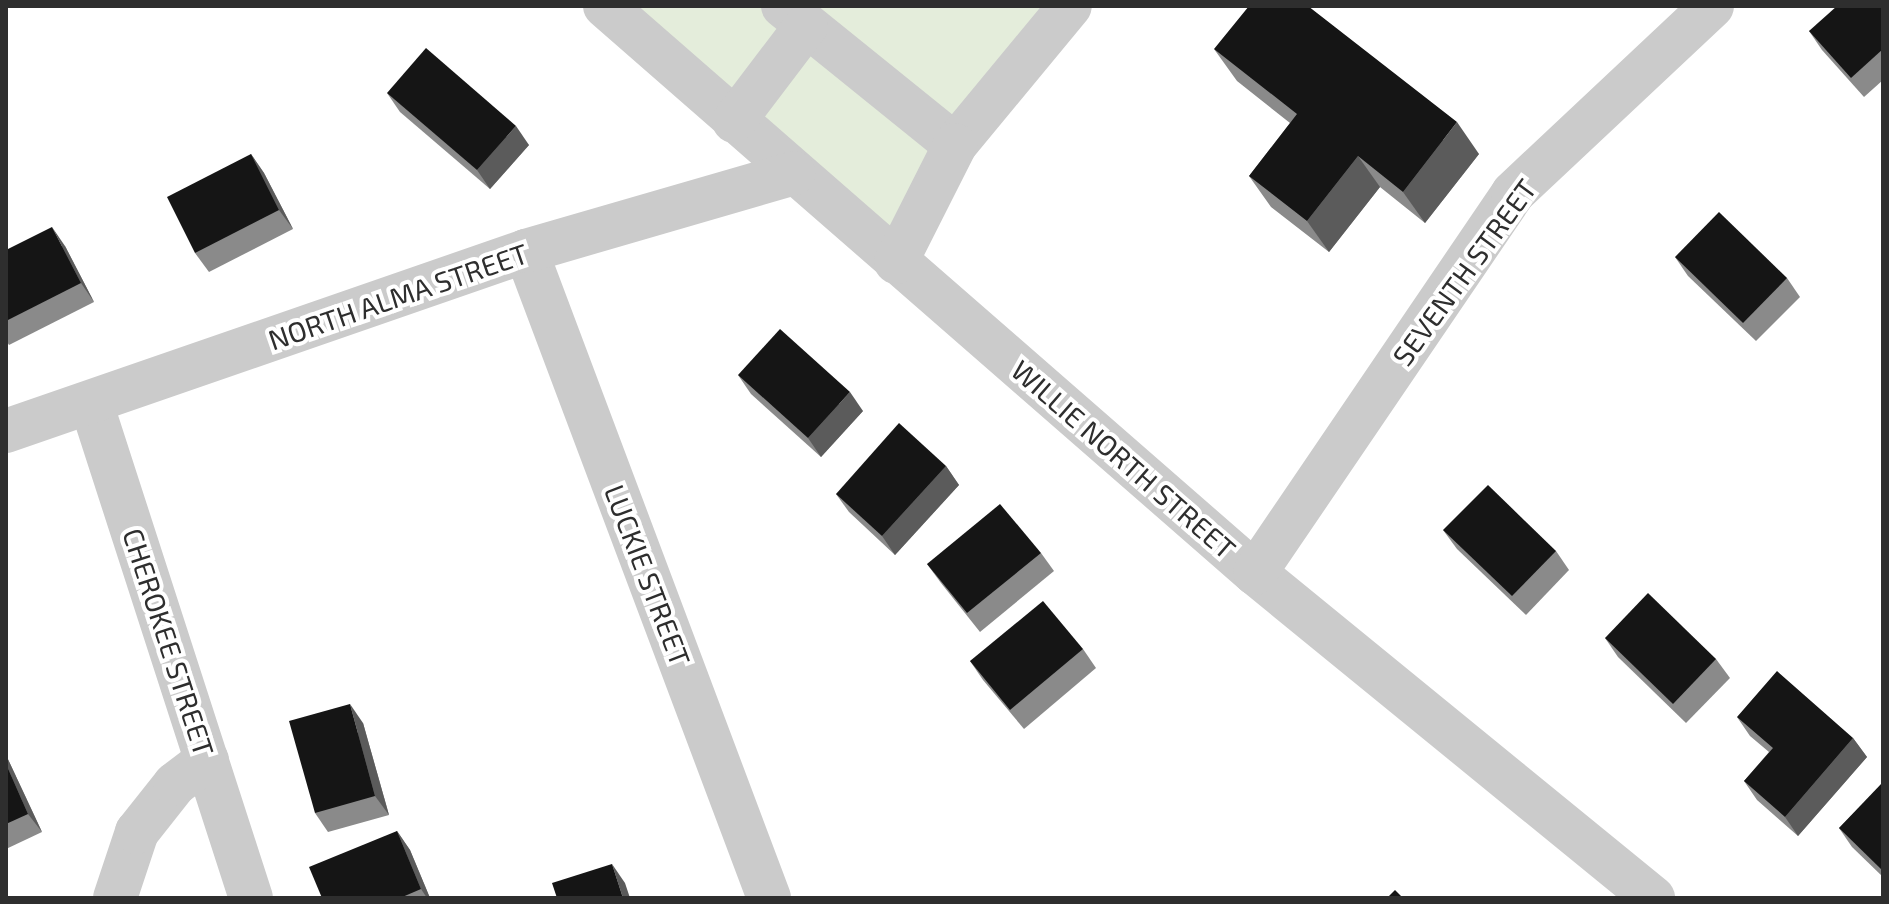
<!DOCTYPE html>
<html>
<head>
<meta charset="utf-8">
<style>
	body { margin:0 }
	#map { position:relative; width:1889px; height:904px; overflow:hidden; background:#fff; font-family:"Exo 2",sans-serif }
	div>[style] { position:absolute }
	.green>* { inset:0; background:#e4eddb }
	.minor>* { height:44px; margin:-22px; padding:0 22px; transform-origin:22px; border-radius:22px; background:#cbcbcb }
	.wall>* { inset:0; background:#8a8a8a }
	.shaded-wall>* { inset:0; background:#5b5b5b }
	.building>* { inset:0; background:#151515 }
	span { translate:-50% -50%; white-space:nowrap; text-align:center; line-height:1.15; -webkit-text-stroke:8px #fff; paint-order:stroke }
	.street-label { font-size:28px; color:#2e2e2e }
	.frame { position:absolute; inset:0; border:8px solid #2e2e2e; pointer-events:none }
</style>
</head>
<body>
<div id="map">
	<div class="green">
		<div style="clip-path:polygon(605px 6px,1091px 6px,885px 252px)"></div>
	</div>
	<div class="minor">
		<div style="left:605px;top:6px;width:863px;rotate:41.1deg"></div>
		<div style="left:1255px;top:573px;width:514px;rotate:39.23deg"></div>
		<div style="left:783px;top:6px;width:221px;rotate:38.9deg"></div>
		<div style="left:955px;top:145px;width:180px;rotate:-50.4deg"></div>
		<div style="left:734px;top:121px;width:119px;rotate:-52.8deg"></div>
		<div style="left:526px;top:251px;width:691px;rotate:69.41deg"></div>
		<div style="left:896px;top:262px;width:131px;rotate:-63.2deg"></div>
		<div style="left:91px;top:403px;width:520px;rotate:72.09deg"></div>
		<div style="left:6px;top:431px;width:550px;rotate:-19.09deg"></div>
		<div style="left:526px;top:251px;width:279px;rotate:-16.2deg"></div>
		<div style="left:1255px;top:573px;width:459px;rotate:-55.8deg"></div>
		<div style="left:1513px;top:193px;width:273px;rotate:-43.2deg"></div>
		<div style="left:115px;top:898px;width:70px;rotate:-71.6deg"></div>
		<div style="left:137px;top:832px;width:61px;rotate:-51.6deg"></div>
		<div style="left:175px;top:784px;width:40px;rotate:-37deg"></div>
	</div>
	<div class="wall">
		<div style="clip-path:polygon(1883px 6px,1883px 80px,1864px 97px,1822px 50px,1809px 31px)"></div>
		<div style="clip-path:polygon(1214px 49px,1479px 154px,1425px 223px,1380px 187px,1329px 252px,1271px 207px,1249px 176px,1290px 123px,1237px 81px)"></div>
		<div style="clip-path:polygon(387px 93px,529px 145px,490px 189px,400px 112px)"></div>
		<div style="clip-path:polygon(251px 154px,264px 173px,293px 229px,209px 272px,195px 253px)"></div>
		<div style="clip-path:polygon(65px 246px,94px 302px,9px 345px,6px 340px,6px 250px)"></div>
		<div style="clip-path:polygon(1675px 257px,1787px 278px,1800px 297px,1756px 341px,1688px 276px)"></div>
		<div style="clip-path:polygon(738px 375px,863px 411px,821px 457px,751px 394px)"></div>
		<div style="clip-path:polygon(946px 466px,959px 485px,895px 555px,849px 512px,836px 494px)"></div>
		<div style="clip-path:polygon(1443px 530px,1556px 551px,1569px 570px,1526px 615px,1457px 549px)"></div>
		<div style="clip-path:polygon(1041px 553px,1054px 571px,980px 632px,941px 583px,927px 564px)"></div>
		<div style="clip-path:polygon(1605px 638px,1716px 659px,1730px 678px,1686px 723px,1618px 657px)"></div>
		<div style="clip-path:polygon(1083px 649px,1096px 668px,1024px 729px,983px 680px,970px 661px)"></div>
		<div style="clip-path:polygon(1737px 717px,1853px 738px,1867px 757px,1798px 836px,1757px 800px,1744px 781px,1769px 752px,1750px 736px)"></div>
		<div style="clip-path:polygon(363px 723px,389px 815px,328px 832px,315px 813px)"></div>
		<div style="clip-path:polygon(6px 755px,42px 832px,6px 849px)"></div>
		<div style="clip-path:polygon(1883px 784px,1883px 877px,1852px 847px,1839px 828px)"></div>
		<div style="clip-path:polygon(397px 831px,410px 850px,430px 898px,322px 898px)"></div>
	</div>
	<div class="shaded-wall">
		<div style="clip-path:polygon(1457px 122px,1479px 154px,1425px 223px,1403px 192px)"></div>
		<div style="clip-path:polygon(516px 126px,529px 145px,490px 189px,477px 170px)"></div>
		<div style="clip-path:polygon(251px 154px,264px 173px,293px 229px,279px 210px)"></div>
		<div style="clip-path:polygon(1358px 156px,1380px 187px,1329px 252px,1307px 221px)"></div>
		<div style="clip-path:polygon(52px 227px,65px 246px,94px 302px,81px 283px)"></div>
		<div style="clip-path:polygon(850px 392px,863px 411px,821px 457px,808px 438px)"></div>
		<div style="clip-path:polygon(946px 466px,959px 485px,895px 555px,882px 536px)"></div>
		<div style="clip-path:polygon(350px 704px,363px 723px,389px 815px,375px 796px)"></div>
		<div style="clip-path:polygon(1853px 738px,1867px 757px,1798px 836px,1785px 817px)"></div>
		<div style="clip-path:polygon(6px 755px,42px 832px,28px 814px,6px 764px)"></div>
		<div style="clip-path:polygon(397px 831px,410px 850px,430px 898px,427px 898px,421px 889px)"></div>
		<div style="clip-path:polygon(612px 864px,625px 883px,630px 898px,623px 898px)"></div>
	</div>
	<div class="building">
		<div style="clip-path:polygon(1249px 6px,1308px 6px,1457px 122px,1403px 192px,1358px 156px,1307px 221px,1249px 176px,1297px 114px,1214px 49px)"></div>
		<div style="clip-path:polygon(1837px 6px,1883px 6px,1883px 49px,1851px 78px,1809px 31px)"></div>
		<div style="clip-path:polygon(426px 48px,516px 126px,477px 170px,387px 93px)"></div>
		<div style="clip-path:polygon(251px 154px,279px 210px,195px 253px,167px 197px)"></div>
		<div style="clip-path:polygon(1719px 212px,1787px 278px,1743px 323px,1675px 257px)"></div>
		<div style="clip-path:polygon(52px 227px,81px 283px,6px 321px,6px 250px)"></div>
		<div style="clip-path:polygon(780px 329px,850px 392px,808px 438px,738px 375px)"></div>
		<div style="clip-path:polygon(899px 423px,946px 466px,882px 536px,836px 494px)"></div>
		<div style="clip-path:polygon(1488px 485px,1556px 551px,1512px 596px,1443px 530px)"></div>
		<div style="clip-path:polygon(1000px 504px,1041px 553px,967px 613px,927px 564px)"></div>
		<div style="clip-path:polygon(1648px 593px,1716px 659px,1673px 704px,1605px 638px)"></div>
		<div style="clip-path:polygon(1043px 601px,1083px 649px,1010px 710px,970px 661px)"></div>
		<div style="clip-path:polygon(1777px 671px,1853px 738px,1785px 817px,1744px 781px,1773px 748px,1737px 717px)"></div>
		<div style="clip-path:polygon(350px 704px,375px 796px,315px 813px,289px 721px)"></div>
		<div style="clip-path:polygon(6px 764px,28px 814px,6px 824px)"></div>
		<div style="clip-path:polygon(1882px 783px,1883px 784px,1883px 871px,1839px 828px)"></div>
		<div style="clip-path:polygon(397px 831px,421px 889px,400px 898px,322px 898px,309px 867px)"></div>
		<div style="clip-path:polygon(612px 864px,623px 898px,557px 898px,552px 883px)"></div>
		<div style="clip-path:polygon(1395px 890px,1403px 898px,1387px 898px)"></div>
	</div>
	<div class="street-label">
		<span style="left:1464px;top:272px;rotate:-54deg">SEVENTH STREET</span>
		<span style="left:398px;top:296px;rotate:-19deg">NORTH ALMA STREET</span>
		<span style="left:1124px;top:459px;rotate:41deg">WILLIE NORTH STREET</span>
		<span style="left:648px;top:575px;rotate:69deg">LUCKIE STREET</span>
		<span style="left:169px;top:642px;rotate:72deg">CHEROKEE STREET</span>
	</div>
	<div class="frame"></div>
</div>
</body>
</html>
